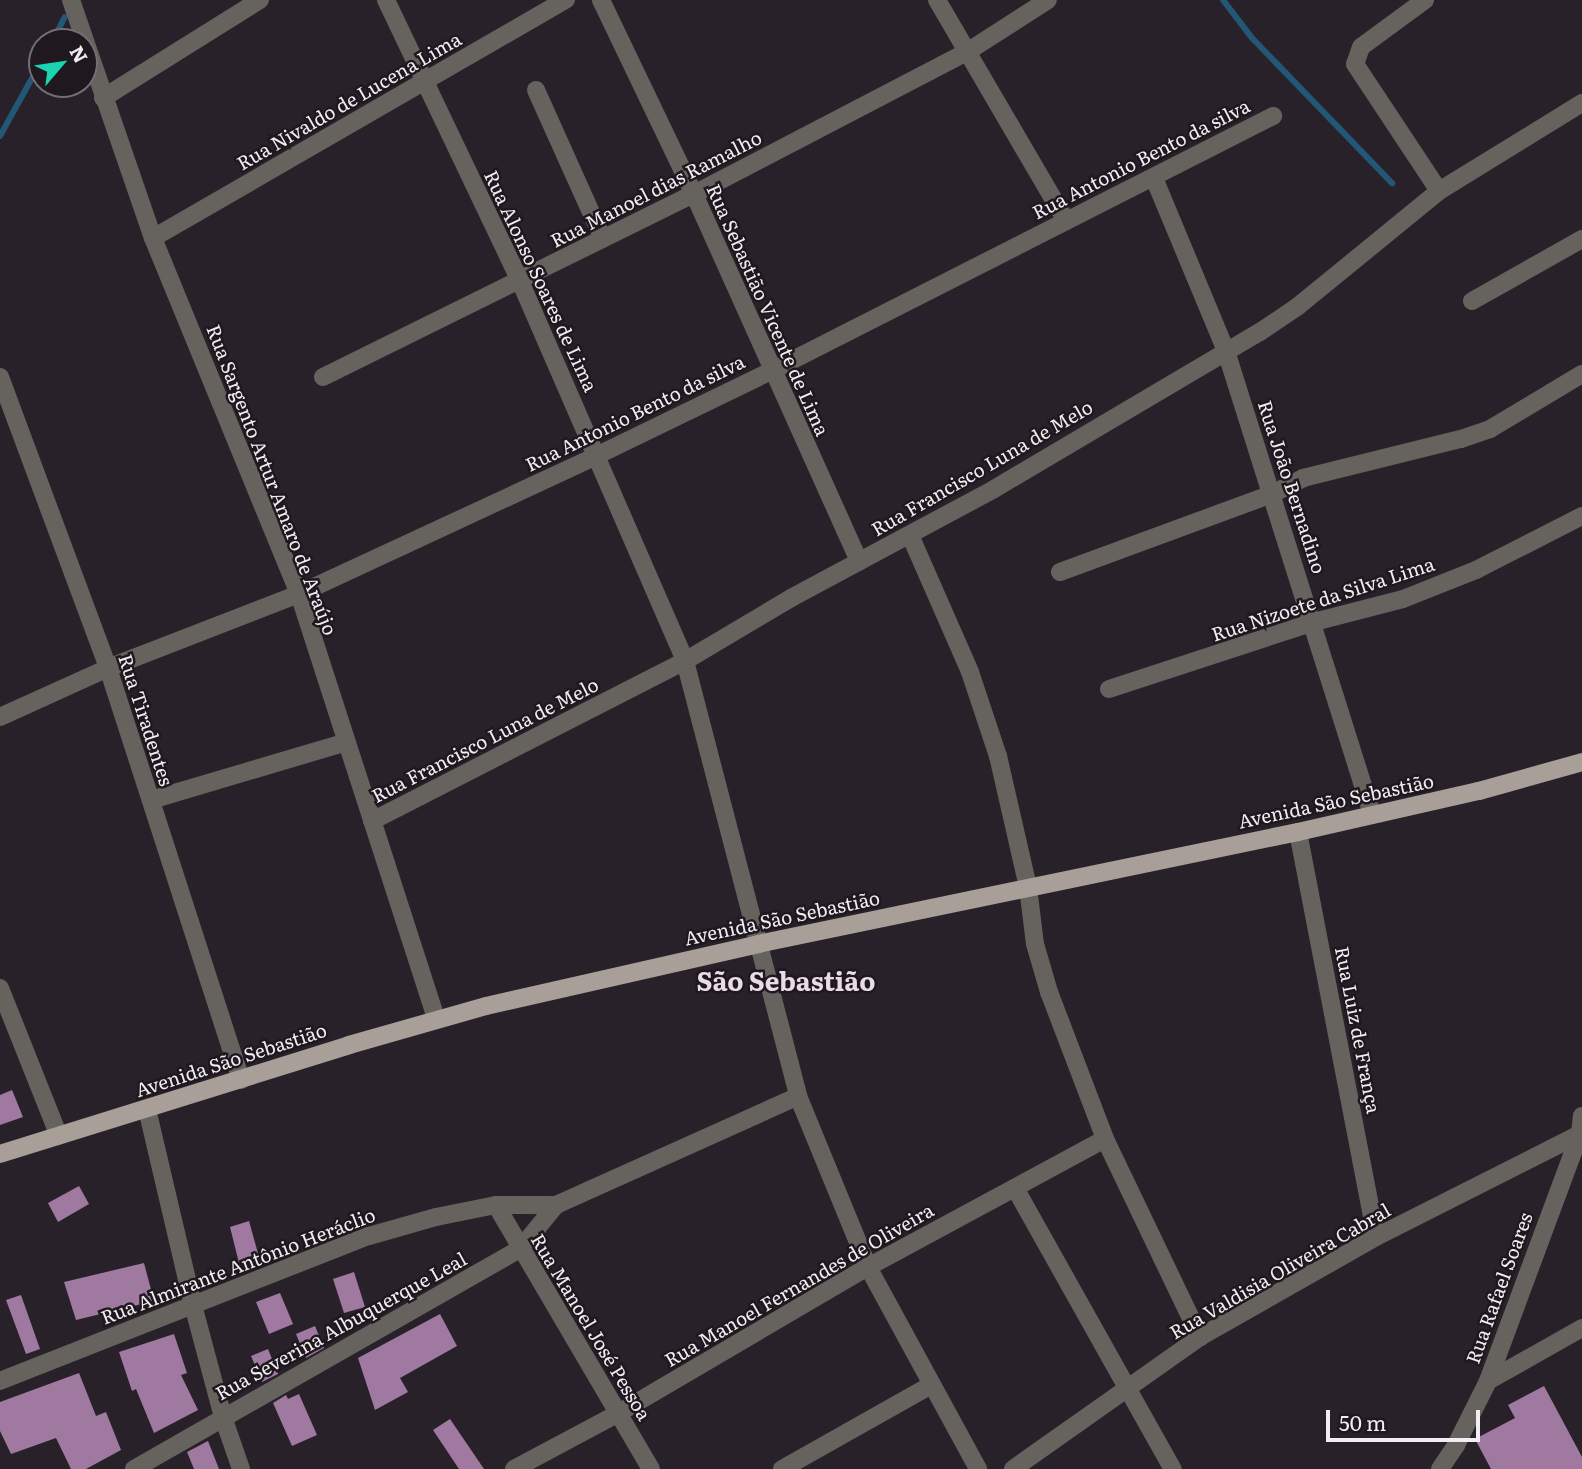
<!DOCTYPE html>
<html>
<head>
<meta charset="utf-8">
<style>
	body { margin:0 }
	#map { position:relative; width:1582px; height:1469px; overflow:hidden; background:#292129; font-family:Literata,serif }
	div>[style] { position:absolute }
	.stream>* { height:6px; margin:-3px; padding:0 3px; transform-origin:3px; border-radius:3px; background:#225775 }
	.building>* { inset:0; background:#a079a1 }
	.minor>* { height:18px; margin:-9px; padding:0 9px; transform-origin:9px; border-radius:9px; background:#66625e }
	.major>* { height:18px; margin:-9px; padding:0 9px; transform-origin:9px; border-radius:9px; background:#a8a098 }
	span { translate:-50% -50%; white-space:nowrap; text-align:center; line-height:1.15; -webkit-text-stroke:5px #20181f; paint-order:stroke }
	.street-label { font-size:19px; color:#f2edf2 }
	.district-label { font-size:26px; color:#e7dce7; font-weight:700 }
	.north { position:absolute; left:28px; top:28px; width:70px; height:70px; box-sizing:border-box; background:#20181f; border:2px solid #746d73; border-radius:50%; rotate:61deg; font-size:19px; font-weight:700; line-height:28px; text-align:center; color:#f2edf2 }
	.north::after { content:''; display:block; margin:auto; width:24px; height:32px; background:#19d5b2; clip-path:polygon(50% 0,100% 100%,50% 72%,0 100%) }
	.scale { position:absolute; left:1326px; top:1410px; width:154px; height:32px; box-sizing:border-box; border:4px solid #f2edf2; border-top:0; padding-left:9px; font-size:21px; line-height:24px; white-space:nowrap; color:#f2edf2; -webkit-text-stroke:5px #20181f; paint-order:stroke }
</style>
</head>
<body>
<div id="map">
	<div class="stream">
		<div style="left:1223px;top:0;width:48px;rotate:52.7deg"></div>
		<div style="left:1252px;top:38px;width:202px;rotate:46deg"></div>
		<div style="left:52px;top:42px;width:28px;rotate:-63deg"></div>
		<div style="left:0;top:136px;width:87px;rotate:-61.1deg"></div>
	</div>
	<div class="building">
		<div style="clip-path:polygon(12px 1090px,23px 1117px,0 1125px,0 1095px)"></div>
		<div style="clip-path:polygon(79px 1186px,89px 1204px,58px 1222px,48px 1203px)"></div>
		<div style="clip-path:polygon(249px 1221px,259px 1257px,239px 1263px,230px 1227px)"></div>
		<div style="clip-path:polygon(144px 1263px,154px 1301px,76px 1320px,64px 1282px)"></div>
		<div style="clip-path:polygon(354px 1272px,365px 1307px,344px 1313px,333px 1279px)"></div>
		<div style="clip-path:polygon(280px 1293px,293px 1324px,269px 1334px,256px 1302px)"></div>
		<div style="clip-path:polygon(21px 1295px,40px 1349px,26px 1354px,6px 1300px)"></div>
		<div style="clip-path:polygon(440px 1314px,457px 1346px,400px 1378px,408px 1392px,375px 1410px,358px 1358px)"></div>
		<div style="clip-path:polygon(315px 1326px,324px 1348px,306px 1358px,296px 1334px)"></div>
		<div style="clip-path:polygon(174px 1334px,187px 1373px,181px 1375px,198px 1410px,154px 1433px,136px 1389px,132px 1391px,119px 1352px)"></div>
		<div style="clip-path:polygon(268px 1349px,278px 1374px,262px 1382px,251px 1356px)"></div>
		<div style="clip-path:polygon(79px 1373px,96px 1416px,106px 1412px,121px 1450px,86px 1469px,71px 1469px,56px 1438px,11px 1454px,0 1431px,0 1402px)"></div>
		<div style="clip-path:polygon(1544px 1386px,1582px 1457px,1582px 1469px,1491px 1469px,1475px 1439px,1515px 1418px,1508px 1405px)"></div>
		<div style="clip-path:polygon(299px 1394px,317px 1435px,292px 1446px,273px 1403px,286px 1395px,288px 1399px)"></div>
		<div style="clip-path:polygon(450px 1419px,484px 1469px,459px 1469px,433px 1430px)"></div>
		<div style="clip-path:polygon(208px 1441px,219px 1469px,194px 1469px,187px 1452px)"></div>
	</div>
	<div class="minor">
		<div style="left:71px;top:0;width:252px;rotate:71deg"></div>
		<div style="left:153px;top:238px;width:385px;rotate:67.7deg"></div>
		<div style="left:299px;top:594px;width:447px;rotate:72.1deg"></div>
		<div style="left:386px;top:0;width:311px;rotate:64.5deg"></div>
		<div style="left:520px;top:281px;width:414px;rotate:66.5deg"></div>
		<div style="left:685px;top:661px;width:449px;rotate:75.4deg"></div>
		<div style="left:798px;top:1096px;width:185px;rotate:67.7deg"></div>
		<div style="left:868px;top:1267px;width:230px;rotate:61.4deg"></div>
		<div style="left:601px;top:0;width:215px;rotate:64.4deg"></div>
		<div style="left:694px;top:194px;width:403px;rotate:65.8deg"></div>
		<div style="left:937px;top:0;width:256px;rotate:59.7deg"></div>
		<div style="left:1425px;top:0;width:79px;rotate:143.7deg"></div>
		<div style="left:1361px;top:47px;width:18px;rotate:109deg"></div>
		<div style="left:1355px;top:64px;width:152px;rotate:56.5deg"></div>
		<div style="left:536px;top:90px;width:163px;rotate:65.8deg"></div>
		<div style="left:103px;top:98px;width:185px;rotate:-32deg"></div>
		<div style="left:1154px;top:178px;width:187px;rotate:67.4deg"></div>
		<div style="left:1226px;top:351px;width:486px;rotate:72.5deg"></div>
		<div style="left:153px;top:238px;width:477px;rotate:-30deg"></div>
		<div style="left:1472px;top:301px;width:126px;rotate:-29.4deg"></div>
		<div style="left:0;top:377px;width:310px;rotate:69.6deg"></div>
		<div style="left:108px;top:668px;width:433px;rotate:72.1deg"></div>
		<div style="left:323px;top:377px;width:414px;rotate:-26.3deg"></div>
		<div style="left:694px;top:194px;width:308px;rotate:-27.5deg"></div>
		<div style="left:967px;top:52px;width:96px;rotate:-32.7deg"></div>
		<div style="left:910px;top:535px;width:150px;rotate:66.3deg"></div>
		<div style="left:970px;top:672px;width:89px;rotate:71.6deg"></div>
		<div style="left:998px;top:756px;width:134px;rotate:77.1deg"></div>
		<div style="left:1028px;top:887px;width:57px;rotate:83deg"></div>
		<div style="left:1035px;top:944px;width:50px;rotate:73.7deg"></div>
		<div style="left:1049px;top:992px;width:157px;rotate:69.1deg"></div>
		<div style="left:1105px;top:1139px;width:220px;rotate:64.4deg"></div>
		<div style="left:1060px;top:572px;width:226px;rotate:-20.2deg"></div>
		<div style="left:1272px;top:494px;width:35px;rotate:-27deg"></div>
		<div style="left:1303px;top:478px;width:163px;rotate:-13.9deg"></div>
		<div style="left:1461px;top:439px;width:31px;rotate:-19deg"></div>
		<div style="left:1490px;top:429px;width:107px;rotate:-30.9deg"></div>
		<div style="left:1109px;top:689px;width:216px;rotate:-18.1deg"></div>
		<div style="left:1314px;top:622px;width:92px;rotate:-14.5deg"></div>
		<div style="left:1403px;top:599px;width:79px;rotate:-21.7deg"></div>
		<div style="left:1476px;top:570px;width:119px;rotate:-27deg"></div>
		<div style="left:0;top:717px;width:119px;rotate:-24.4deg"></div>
		<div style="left:108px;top:668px;width:205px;rotate:-21.2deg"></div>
		<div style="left:299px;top:594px;width:330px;rotate:-24.9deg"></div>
		<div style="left:598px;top:455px;width:195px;rotate:-25.9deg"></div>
		<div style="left:773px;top:370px;width:561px;rotate:-26.93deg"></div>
		<div style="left:151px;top:800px;width:204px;rotate:-16.5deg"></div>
		<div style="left:372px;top:821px;width:352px;rotate:-27.1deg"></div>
		<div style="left:685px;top:661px;width:123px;rotate:-30.7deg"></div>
		<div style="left:791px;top:598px;width:230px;rotate:-28.2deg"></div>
		<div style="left:994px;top:489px;width:309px;rotate:-30.6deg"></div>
		<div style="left:1260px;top:332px;width:45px;rotate:-34deg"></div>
		<div style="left:1297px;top:307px;width:183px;rotate:-39.2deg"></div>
		<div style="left:1439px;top:191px;width:168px;rotate:-31.6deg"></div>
		<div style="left:1298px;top:832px;width:412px;rotate:79.1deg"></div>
		<div style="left:0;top:988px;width:159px;rotate:68.3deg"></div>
		<div style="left:147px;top:1109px;width:201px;rotate:76.8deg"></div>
		<div style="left:193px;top:1305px;width:116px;rotate:75deg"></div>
		<div style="left:223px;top:1417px;width:55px;rotate:70.9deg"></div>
		<div style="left:1015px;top:1188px;width:322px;rotate:60.7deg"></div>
		<div style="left:496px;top:1205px;width:306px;rotate:59.6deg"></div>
		<div style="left:0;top:1381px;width:396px;rotate:-21.5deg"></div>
		<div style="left:369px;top:1236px;width:70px;rotate:-15.8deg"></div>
		<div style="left:436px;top:1217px;width:61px;rotate:-11.3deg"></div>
		<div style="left:496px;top:1205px;width:60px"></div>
		<div style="left:556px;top:1205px;width:265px;rotate:-24.2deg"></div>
		<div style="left:1488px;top:1381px;width:108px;rotate:-29.4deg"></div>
		<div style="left:134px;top:1469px;width:444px;rotate:-29.7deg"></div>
		<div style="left:520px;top:1249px;width:57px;rotate:-50.7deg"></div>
		<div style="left:514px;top:1469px;width:117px;rotate:-28.1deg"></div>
		<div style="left:617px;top:1414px;width:291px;rotate:-30.4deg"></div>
		<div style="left:868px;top:1267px;width:269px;rotate:-28.4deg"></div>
		<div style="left:782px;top:1469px;width:171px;rotate:-29.4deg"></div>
		<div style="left:1013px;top:1469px;width:229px;rotate:-35.2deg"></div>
		<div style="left:1200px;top:1337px;width:202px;rotate:-29.6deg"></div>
		<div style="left:1376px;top:1237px;width:231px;rotate:-26.8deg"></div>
		<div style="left:1440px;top:1469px;width:29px;rotate:-56deg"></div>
		<div style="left:1456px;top:1445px;width:72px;rotate:-63.4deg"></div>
		<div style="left:1488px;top:1381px;width:264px;rotate:-69.6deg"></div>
		<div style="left:1580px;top:1134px;width:18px;rotate:-84deg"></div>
	</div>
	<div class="major">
		<div style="left:0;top:1154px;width:366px;rotate:-17.3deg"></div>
		<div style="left:349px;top:1045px;width:142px;rotate:-15.9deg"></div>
		<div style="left:486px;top:1006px;width:279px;rotate:-12.8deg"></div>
		<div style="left:758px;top:944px;width:551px;rotate:-11.72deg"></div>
		<div style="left:1298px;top:832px;width:186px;rotate:-12.8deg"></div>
		<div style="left:1479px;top:791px;width:107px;rotate:-15.7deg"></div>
	</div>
	<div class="street-label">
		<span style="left:349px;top:101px;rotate:-30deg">Rua Nivaldo de Lucena Lima</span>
		<span style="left:1141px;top:159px;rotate:-27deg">Rua Antonio Bento da silva</span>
		<span style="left:656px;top:189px;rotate:-27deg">Rua Manoel dias Ramalho</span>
		<span style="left:541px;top:281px;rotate:65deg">Rua Alonso Soares de Lima</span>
		<span style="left:768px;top:310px;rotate:66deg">Rua Sebastião Vicente de Lima</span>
		<span style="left:635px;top:413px;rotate:-26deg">Rua Antonio Bento da silva</span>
		<span style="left:982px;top:468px;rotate:-30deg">Rua Francisco Luna de Melo</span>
		<span style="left:272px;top:480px;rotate:69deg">Rua Sargento Artur Amaro de Araújo</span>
		<span style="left:1292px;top:487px;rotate:72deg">Rua João Bernadino</span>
		<span style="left:1323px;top:599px;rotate:-18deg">Rua Nizoete da Silva Lima</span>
		<span style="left:146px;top:720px;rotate:72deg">Rua Tiradentes</span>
		<span style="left:485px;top:740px;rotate:-27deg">Rua Francisco Luna de Melo</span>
		<span style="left:1336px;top:801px;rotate:-12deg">Avenida São Sebastião</span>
		<span style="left:782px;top:918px;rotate:-12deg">Avenida São Sebastião</span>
		<span style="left:1358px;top:1030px;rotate:79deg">Rua Luiz de França</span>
		<span style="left:231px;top:1060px;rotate:-18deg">Avenida São Sebastião</span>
		<span style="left:238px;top:1266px;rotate:-21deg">Rua Almirante Antônio Heráclio</span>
		<span style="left:1280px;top:1271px;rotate:-30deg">Rua Valdisia Oliveira Cabral</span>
		<span style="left:799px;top:1285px;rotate:-30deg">Rua Manoel Fernandes de Oliveira</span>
		<span style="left:1499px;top:1288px;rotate:-70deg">Rua Rafael Soares</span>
		<span style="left:341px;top:1326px;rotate:-29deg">Rua Severina Albuquerque Leal</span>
		<span style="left:591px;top:1327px;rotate:59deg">Rua Manoel José Pessoa</span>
	</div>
	<div class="district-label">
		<span style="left:786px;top:980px">São Sebastião</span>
	</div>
	<div class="north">N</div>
	<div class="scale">50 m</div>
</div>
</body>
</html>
